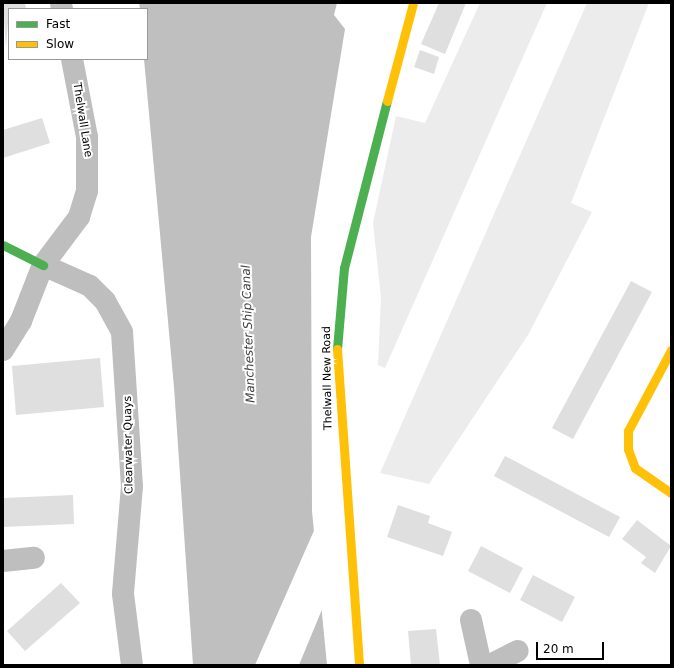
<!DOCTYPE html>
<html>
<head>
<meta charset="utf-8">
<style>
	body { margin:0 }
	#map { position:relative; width:674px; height:668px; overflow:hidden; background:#fff; font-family:"DejaVu Sans",sans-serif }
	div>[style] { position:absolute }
	.green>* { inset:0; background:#ececec }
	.water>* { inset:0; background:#bfbfbf }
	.pier>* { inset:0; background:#fff }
	.building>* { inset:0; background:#dfdfdf }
	.street>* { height:22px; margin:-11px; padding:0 11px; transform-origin:11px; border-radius:11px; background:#bebebe }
	.fast>* { height:9px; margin:-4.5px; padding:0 4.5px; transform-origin:4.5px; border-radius:4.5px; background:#4caf50 }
	.slow>* { height:9px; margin:-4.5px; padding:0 4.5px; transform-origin:4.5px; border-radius:4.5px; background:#ffc107 }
	span { translate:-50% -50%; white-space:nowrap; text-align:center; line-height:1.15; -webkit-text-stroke:4px #fff; paint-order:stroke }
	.street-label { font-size:11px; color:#000 }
	.water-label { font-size:12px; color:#444; font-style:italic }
	.frame { position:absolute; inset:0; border:4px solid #000; pointer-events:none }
	.legend { position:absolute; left:8px; top:8px; width:140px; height:52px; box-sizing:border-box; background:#fff; border:1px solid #999; margin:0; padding:5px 7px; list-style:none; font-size:12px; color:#000 }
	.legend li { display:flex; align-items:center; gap:8px; height:20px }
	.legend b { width:20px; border:1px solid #999 }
	.scale { position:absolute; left:536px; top:642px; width:68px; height:18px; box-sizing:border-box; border:2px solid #000; border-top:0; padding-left:5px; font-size:12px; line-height:14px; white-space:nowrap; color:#000; -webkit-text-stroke:3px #fff; paint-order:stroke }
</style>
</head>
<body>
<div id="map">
	<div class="green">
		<div style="clip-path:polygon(480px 3px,547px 3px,385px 368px,378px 365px,381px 298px,373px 223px,396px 116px,425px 123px)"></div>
		<div style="clip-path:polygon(587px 3px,649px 3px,571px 203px,592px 212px,528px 335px,429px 484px,380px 473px)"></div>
	</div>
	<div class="water">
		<div style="clip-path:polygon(139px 3px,337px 3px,334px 15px,345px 29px,311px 237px,312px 511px,327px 665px,193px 665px,174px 387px,144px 59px,147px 9px,140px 9px)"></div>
	</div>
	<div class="pier">
		<div style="clip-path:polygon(316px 526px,323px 607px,299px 665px,255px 665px)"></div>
	</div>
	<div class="building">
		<div style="clip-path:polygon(3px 3px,25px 3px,26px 9px,9px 9px,6px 49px)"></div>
		<div style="clip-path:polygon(439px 3px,466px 3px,445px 54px,421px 44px)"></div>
		<div style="clip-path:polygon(420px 50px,439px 57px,434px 74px,414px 67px)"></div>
		<div style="clip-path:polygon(42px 118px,50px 143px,3px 158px,3px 130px)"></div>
		<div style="clip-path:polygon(631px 281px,652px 292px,573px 439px,552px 428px)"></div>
		<div style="clip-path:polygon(100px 358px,104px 407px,16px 415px,12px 366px)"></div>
		<div style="clip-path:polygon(505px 456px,620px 517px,609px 537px,494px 476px)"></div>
		<div style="clip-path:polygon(73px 495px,74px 524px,3px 527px,3px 498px)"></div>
		<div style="clip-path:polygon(398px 505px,430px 516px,428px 523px,452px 532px,443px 556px,387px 537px)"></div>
		<div style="clip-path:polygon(637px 520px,671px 546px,655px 573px,641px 563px,646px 557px,622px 539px)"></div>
		<div style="clip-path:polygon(481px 546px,523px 568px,510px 593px,468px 571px)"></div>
		<div style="clip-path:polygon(533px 575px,575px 597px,562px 622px,520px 600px)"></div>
		<div style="clip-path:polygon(61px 583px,80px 603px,25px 651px,7px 631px)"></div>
		<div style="clip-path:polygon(436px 629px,440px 665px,411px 665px,408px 631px)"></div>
	</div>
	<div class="street">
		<div style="left:61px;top:3px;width:6px;rotate:81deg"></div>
		<div style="left:43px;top:265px;width:51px;rotate:24.1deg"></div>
		<div style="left:90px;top:286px;width:21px;rotate:45deg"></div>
		<div style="left:105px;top:301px;width:35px;rotate:61deg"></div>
		<div style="left:122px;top:332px;width:154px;rotate:86.3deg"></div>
		<div style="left:132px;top:486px;width:108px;rotate:94.8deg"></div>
		<div style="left:123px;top:594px;width:72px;rotate:82.8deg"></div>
		<div style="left:3px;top:350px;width:34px;rotate:-58deg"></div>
		<div style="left:21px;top:321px;width:60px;rotate:-68.6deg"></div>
		<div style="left:43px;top:265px;width:60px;rotate:-53.1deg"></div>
		<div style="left:79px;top:217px;width:27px;rotate:-73deg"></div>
		<div style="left:87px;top:191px;width:54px;rotate:-90deg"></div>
		<div style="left:87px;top:137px;width:79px;rotate:-100.9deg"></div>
		<div style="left:3px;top:561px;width:31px;rotate:-6deg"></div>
		<div style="left:471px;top:620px;width:46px;rotate:77.5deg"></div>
		<div style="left:490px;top:665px;width:31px;rotate:-27deg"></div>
	</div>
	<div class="fast">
		<div style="left:3px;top:245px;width:45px;rotate:26.6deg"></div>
		<div style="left:337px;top:349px;width:81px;rotate:-85.1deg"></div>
		<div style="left:344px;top:268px;width:172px;rotate:-75.6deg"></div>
	</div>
	<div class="slow">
		<div style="left:387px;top:101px;width:101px;rotate:-75.1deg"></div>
		<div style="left:337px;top:349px;width:317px;rotate:86deg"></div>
		<div style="left:671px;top:350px;width:92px;rotate:118deg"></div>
		<div style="left:628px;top:431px;width:18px;rotate:90deg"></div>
		<div style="left:628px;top:449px;width:20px;rotate:70deg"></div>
		<div style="left:635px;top:468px;width:44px;rotate:34.8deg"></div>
	</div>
	<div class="street-label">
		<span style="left:82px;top:120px;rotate:81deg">Thelwall Lane</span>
		<span style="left:328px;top:378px;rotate:-91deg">Thelwall New Road</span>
		<span style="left:129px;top:445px;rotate:-91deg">Clearwater Quays</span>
	</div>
	<div class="water-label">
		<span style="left:249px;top:334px;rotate:-92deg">Manchester Ship Canal</span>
	</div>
	<div class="frame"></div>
	<ul class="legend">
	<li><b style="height:5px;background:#4caf50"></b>Fast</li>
	<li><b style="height:5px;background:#ffc107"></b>Slow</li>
	</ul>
	<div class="scale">20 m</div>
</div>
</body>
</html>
